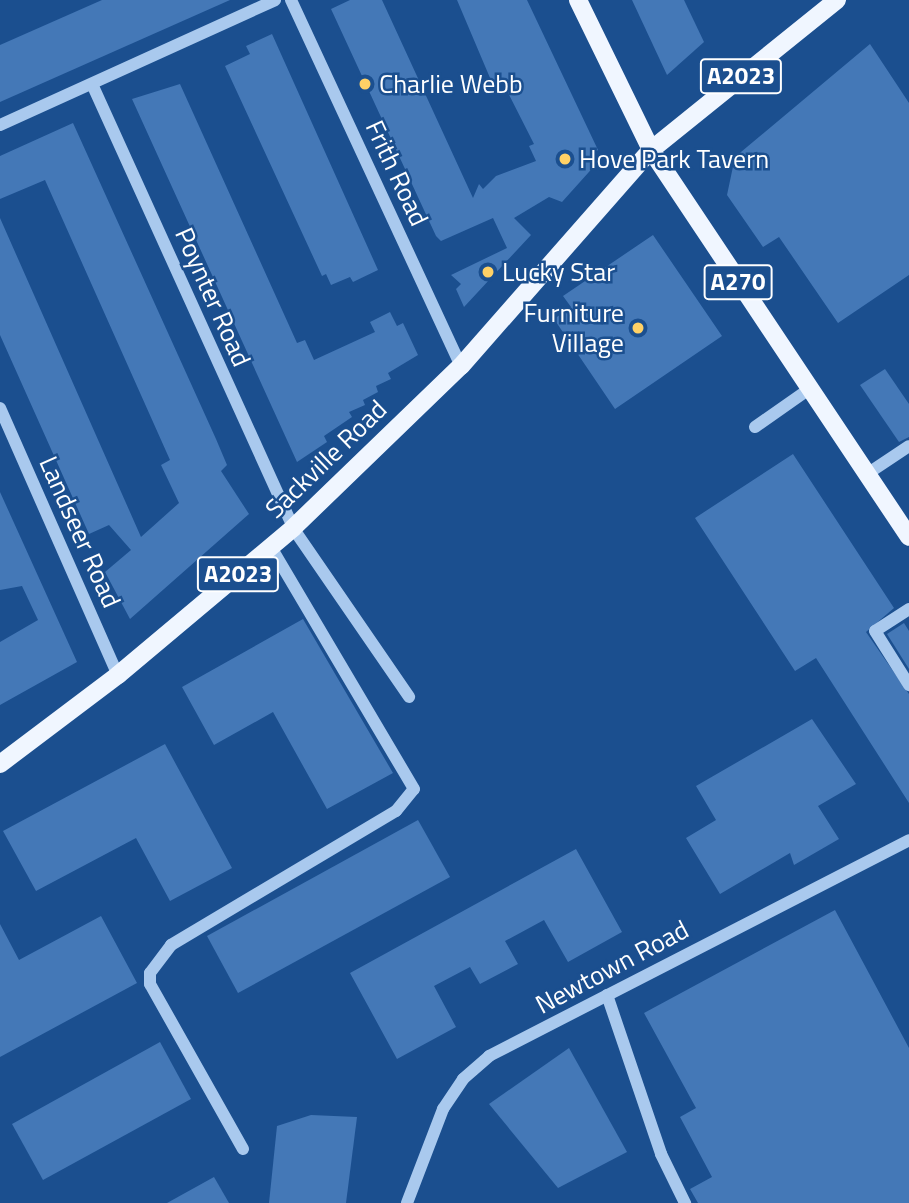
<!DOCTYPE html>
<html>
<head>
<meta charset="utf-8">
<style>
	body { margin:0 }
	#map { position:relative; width:909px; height:1203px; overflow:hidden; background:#1b4f8f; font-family:"Titillium Web",sans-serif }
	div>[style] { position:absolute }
	.building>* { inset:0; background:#4478b7 }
	.minor>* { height:12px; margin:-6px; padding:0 6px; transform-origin:6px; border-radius:6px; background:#a9c9ee }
	.major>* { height:18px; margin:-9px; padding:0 9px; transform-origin:9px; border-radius:9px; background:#f0f6ff }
	.dots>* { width:19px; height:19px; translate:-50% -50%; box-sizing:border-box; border:4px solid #1b4f8f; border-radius:50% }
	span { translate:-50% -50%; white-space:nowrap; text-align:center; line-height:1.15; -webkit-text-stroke:5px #1b4f8f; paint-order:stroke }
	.shield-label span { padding:2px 5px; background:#1b4f8f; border:2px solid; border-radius:5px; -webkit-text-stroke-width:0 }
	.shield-label { font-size:24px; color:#fff; font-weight:700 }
	.poi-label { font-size:26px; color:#fff }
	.left { translate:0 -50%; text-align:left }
	.right { translate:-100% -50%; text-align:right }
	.street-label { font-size:26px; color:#fff }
</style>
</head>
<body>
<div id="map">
	<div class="building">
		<div style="clip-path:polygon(102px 0,230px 0,0 102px,0 45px)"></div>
		<div style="clip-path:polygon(350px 0,382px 0,473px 198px,479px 184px,483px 189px,496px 176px,536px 161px,529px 146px,534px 144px,502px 81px,493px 85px,457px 0,527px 0,598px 150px,592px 154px,597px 163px,562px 202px,549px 197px,514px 218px,531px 235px,464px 307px,456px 289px,461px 284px,451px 275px,507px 248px,493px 218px,441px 241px,436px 236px,331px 9px)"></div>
		<div style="clip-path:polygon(632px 0,684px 0,704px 42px,667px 75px)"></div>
		<div style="clip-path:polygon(272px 34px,378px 270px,353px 282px,350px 277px,331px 285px,326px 274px,322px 276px,225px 66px,250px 54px,246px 46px)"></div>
		<div style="clip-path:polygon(870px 44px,909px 103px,909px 275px,838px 323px,779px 237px,763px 247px,727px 195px,735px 157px)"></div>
		<div style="clip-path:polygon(180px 84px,297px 343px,305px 340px,314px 360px,375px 332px,370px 322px,390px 312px,397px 326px,403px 323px,418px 355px,388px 373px,391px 379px,376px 386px,378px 392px,363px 400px,365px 405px,349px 412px,352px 417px,324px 436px,327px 442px,297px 462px,132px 99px)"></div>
		<div style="clip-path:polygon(73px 123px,216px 439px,227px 465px,221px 471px,249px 514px,130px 619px,105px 572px,131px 550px,109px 525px,89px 534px,0 335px,0 218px,141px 537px,179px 503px,161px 465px,170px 460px,45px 180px,0 199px,0 156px)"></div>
		<div style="clip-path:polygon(653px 235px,722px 336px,615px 409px,554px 319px,571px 307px,563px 296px)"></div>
		<div style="clip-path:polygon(885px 369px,909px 404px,909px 437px,899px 442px,860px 385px)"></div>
		<div style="clip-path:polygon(793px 454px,894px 608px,866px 632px,909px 694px,909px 803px,816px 658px,795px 671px,695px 518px)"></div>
		<div style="clip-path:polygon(0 492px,77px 662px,0 705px,0 642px,38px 620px,22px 586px,0 590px)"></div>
		<div style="clip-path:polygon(303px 619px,393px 773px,327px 809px,273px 712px,214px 745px,182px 687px)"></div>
		<div style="clip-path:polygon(904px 623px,909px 631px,909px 669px,887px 634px)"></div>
		<div style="clip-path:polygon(812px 719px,856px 784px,818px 806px,839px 839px,794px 865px,790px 853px,720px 894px,686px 838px,716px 820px,696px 786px)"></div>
		<div style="clip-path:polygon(165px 744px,232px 868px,170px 901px,136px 838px,36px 891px,3px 831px)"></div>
		<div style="clip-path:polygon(418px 820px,450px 877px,238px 993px,207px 936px)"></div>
		<div style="clip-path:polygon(576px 849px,622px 932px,568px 962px,544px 920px,505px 941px,518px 964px,480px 984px,470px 967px,434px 986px,456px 1027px,397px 1059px,350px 973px)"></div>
		<div style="clip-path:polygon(835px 910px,909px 1048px,909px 1203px,698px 1203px,690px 1189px,712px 1177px,680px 1117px,696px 1108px,644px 1013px)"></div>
		<div style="clip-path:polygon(101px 916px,137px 983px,0 1057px,0 924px,19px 960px)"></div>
		<div style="clip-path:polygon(160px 1042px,191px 1099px,43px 1180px,12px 1124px)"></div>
		<div style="clip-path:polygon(569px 1048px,627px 1152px,558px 1188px,489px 1104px)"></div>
		<div style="clip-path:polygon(311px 1115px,357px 1117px,346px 1203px,269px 1203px,277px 1126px)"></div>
		<div style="clip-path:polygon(214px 1177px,229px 1203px,167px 1203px)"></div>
	</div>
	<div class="minor">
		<div style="left:291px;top:0;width:404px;rotate:65.1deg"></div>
		<div style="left:92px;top:84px;width:487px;rotate:65.6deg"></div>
		<div style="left:293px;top:528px;width:205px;rotate:55.5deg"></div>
		<div style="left:0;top:125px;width:302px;rotate:-24.4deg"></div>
		<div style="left:0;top:408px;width:292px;rotate:66.2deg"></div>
		<div style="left:755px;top:427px;width:66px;rotate:-35.1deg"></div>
		<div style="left:867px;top:474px;width:50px;rotate:-33.7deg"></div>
		<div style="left:909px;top:609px;width:40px;rotate:147.1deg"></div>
		<div style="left:875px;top:631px;width:64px;rotate:57.8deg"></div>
		<div style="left:607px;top:995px;width:168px;rotate:71.2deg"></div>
		<div style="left:661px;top:1154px;width:55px;rotate:63.9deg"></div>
		<div style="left:243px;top:1149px;width:189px;rotate:-119.4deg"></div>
		<div style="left:150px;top:984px;width:11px;rotate:-90deg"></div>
		<div style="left:150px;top:973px;width:35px;rotate:-53deg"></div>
		<div style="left:171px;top:945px;width:262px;rotate:-30.8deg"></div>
		<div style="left:396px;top:811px;width:28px;rotate:-51deg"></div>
		<div style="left:414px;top:789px;width:281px;rotate:-120.6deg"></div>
		<div style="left:407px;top:1203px;width:101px;rotate:-69deg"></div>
		<div style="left:443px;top:1109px;width:36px;rotate:-56deg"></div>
		<div style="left:463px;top:1079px;width:35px;rotate:-41deg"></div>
		<div style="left:489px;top:1056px;width:472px;rotate:-27.2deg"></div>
	</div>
	<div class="major">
		<div style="left:578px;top:0;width:167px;rotate:64deg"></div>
		<div style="left:651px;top:150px;width:465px;rotate:56.3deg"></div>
		<div style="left:0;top:764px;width:148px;rotate:-37deg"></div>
		<div style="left:118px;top:675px;width:229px;rotate:-40deg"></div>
		<div style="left:293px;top:528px;width:233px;rotate:-44deg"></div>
		<div style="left:461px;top:366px;width:288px;rotate:-48.7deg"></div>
		<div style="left:651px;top:150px;width:239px;rotate:-38.9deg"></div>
	</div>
	<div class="dots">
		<div style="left:365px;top:84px;background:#ffd166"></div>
		<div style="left:565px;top:159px;background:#ffd166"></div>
		<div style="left:488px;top:272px;background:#ffd166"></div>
		<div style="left:638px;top:328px;background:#ffd166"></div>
	</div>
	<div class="shield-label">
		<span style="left:741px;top:76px">A2023</span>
		<span style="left:738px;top:282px">A270</span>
		<span style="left:238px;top:574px">A2023</span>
	</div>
	<div class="poi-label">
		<span class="left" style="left:379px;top:84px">Charlie Webb</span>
		<span class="left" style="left:579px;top:159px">Hove Park Tavern</span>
		<span class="left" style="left:502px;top:272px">Lucky Star</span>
		<span class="right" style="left:624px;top:328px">Furniture<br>Village</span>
	</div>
	<div class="street-label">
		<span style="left:397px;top:173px;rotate:65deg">Frith Road</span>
		<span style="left:213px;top:297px;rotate:66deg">Poynter Road</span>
		<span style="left:326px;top:459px;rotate:-44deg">Sackville Road</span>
		<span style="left:80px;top:532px;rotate:66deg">Landseer Road</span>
		<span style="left:612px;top:967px;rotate:-28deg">Newtown Road</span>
	</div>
</div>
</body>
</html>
